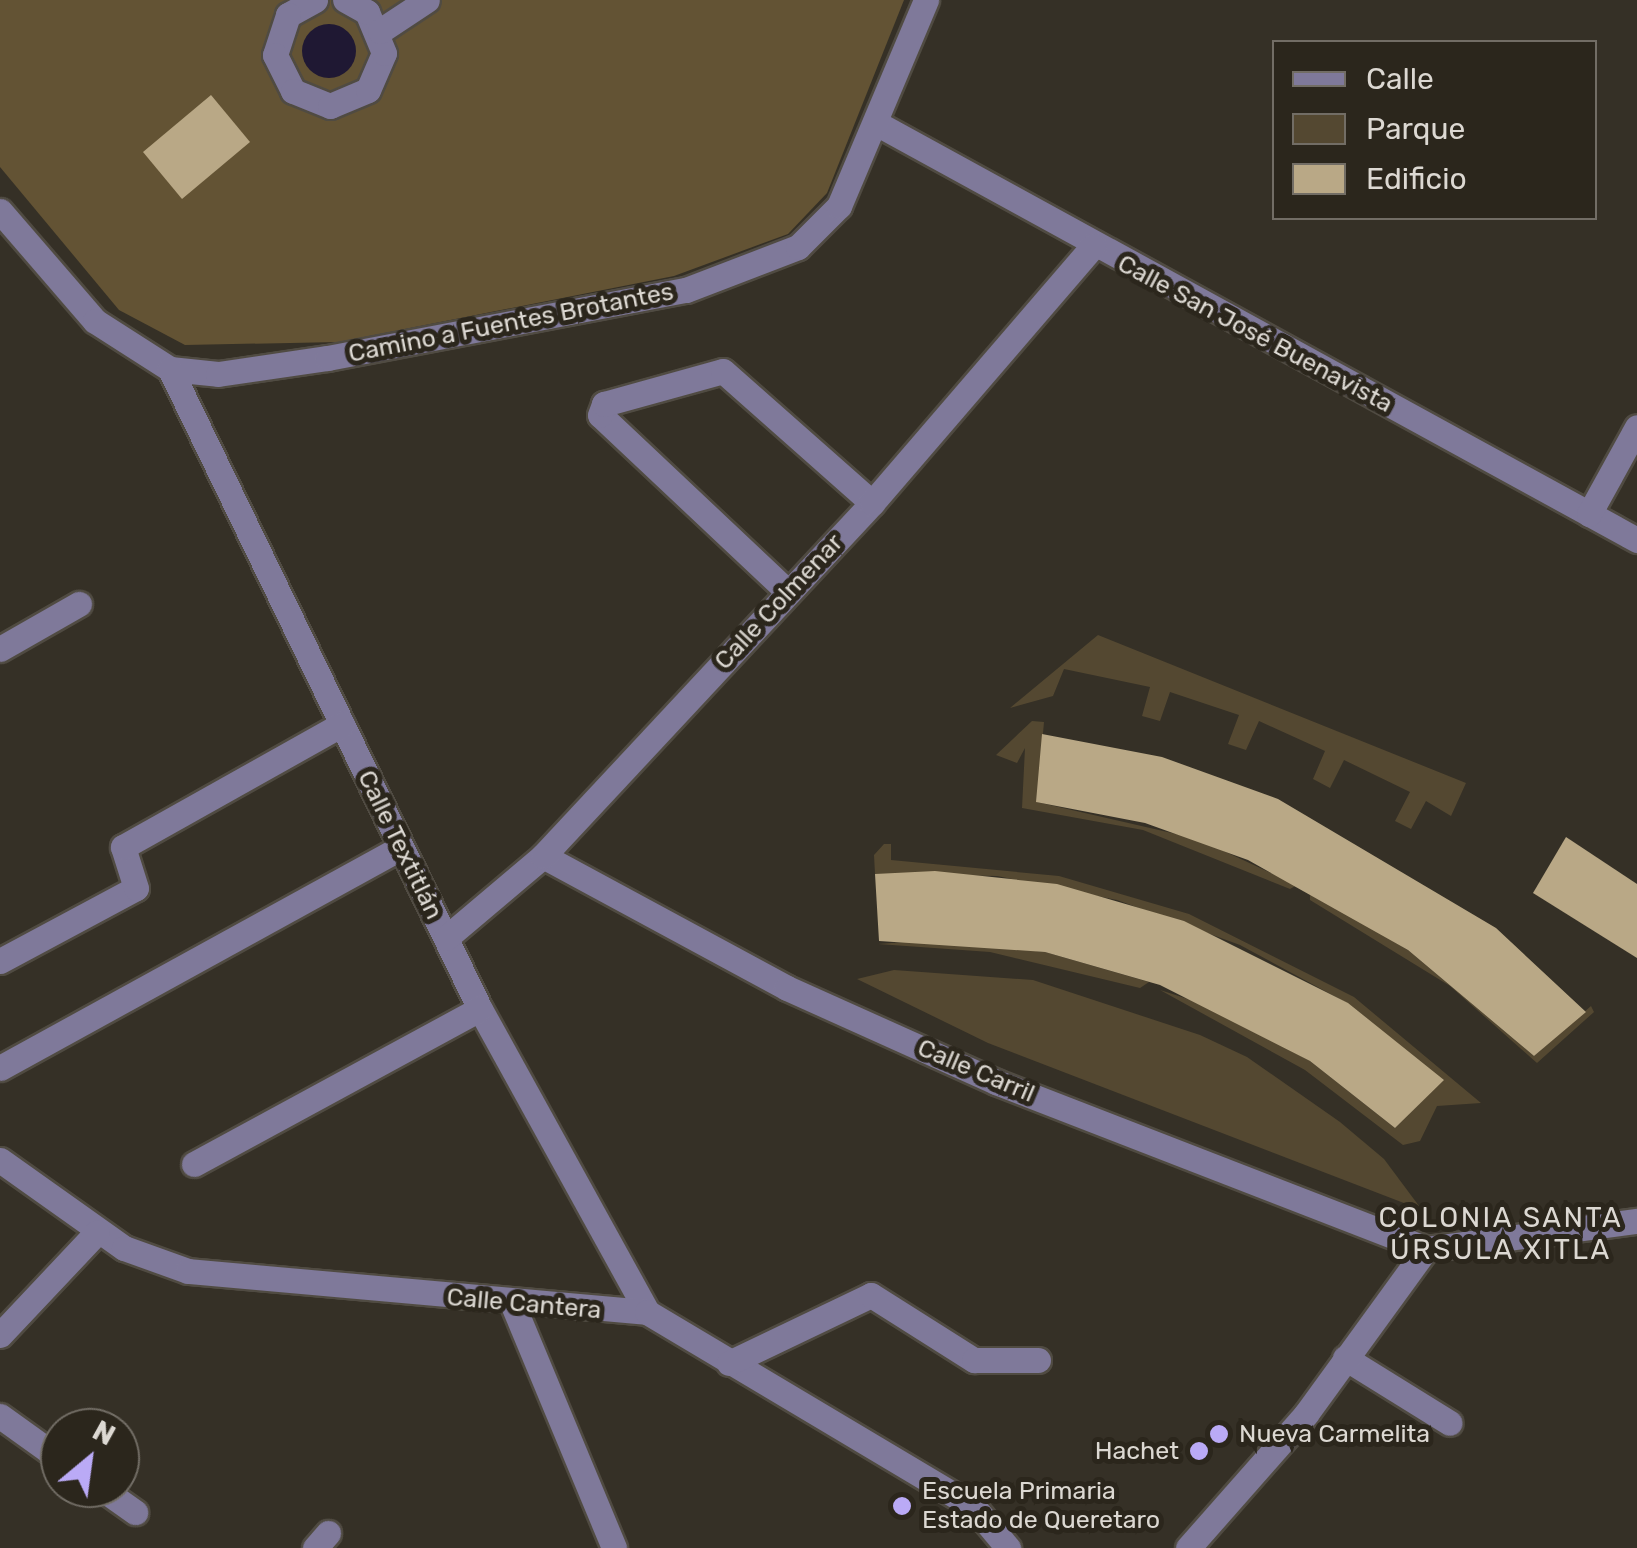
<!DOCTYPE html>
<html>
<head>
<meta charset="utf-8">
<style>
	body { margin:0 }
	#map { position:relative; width:1637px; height:1548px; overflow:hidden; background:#353026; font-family:Rubik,sans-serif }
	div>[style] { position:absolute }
	.green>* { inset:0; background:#544831 }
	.forest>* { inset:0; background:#635334 }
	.water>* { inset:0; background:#1f1833 }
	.round { border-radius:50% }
	.building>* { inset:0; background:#b9a886 }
	.roads { filter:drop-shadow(2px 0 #504b42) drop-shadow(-2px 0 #504b42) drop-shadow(0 2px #504b42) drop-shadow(0 -2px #504b42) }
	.minor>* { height:25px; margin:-12.5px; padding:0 12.5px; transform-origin:12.5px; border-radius:12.5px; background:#7f799a }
	.dots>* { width:28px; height:28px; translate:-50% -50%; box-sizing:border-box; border:5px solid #2b261c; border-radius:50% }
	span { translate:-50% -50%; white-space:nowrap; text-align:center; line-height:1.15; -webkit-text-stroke:10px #2b261c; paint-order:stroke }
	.street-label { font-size:25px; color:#dcd8d2 }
	.poi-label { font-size:25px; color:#dcd8d2 }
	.left { translate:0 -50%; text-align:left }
	.right { translate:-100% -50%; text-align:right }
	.neighbourhood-label { font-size:28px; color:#dcd8d2; letter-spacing:2.5px }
	.legend { position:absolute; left:1272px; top:40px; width:325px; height:180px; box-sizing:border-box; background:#2b261c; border:2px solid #726d65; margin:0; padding:12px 18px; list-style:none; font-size:30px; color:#dcd8d2 }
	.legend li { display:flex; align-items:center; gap:20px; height:50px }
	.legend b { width:50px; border:2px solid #726d65 }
	.north { position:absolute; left:40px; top:1408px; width:100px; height:100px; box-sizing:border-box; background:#2b261c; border:2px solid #726d65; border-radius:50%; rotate:29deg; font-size:28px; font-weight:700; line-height:40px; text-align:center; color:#dcd8d2 }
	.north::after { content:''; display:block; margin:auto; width:35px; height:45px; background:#baaaf6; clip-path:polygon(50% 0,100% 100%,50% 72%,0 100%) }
</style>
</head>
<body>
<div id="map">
	<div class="green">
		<div style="clip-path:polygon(1098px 635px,1466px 783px,1451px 816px,1426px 801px,1411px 829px,1395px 821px,1410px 792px,1344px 760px,1330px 788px,1313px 779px,1325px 751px,1259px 721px,1246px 750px,1228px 744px,1239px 715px,1170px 692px,1160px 721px,1142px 716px,1150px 687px,1064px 669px,1053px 696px,1010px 708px)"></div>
		<div style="clip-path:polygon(1032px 721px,1044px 722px,1037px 802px,1198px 839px,1297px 885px,1290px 889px,1143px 830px,1022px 808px,1025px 748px,1017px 763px,996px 755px)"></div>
		<div style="clip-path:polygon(884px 844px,891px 844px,891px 860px,1059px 876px,1189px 914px,1354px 997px,1481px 1103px,1437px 1106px,1420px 1141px,1403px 1145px,1305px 1070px,1160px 990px,1210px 1006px,1310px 1061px,1395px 1128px,1443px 1080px,1347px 1003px,1240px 945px,1117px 900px,997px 876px,875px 874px,874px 855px)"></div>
		<div style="clip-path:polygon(1310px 892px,1408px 950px,1534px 1056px,1591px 1006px,1594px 1012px,1537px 1063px,1450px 986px,1310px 900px)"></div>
		<div style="clip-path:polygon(932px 940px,1045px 952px,1149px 982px,1140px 988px,990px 952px,878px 944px)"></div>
		<div style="clip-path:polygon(894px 970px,1033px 980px,1200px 1035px,1247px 1057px,1340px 1122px,1384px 1159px,1422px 1210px,988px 1043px,857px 979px)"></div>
	</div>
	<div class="forest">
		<div style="clip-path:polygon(0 0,904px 0,827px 193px,788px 234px,674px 276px,339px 342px,185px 345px,119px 310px,0 167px)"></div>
	</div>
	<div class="water">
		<div class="round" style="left:302px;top:24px;width:54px;height:54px"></div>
	</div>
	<div class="building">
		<div style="clip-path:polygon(211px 95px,250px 142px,182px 199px,143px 152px)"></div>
		<div style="clip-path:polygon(1042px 734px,1162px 757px,1278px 799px,1496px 928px,1586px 1012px,1534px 1056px,1408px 950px,1248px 860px,1145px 823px,1036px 802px)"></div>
		<div style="clip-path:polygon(1566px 837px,1637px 884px,1637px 958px,1533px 893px)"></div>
		<div style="clip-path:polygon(935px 871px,1057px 884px,1184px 921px,1348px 1003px,1444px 1080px,1395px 1128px,1310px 1061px,1160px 985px,1045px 952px,879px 941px,875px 874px)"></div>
	</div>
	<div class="roads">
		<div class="minor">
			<div style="left:315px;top:0;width:31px;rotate:151deg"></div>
			<div style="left:288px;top:15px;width:42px;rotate:108deg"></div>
			<div style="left:275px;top:55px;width:40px;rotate:63.4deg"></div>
			<div style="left:293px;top:91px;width:40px;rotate:22deg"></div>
			<div style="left:330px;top:106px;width:41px;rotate:-22.8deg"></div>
			<div style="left:368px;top:90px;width:40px;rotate:-66.6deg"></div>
			<div style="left:384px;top:53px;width:44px;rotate:-112.5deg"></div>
			<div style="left:367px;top:12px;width:25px;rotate:-151deg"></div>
			<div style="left:380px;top:31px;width:56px;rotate:-33.4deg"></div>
			<div style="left:876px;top:123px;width:868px;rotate:28.72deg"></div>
			<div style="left:0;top:211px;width:145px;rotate:49.2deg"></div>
			<div style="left:95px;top:321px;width:89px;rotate:32.6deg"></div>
			<div style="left:170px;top:369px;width:48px;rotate:5.9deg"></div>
			<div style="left:218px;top:374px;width:111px;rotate:-8.3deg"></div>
			<div style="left:328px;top:358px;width:364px;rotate:-10.8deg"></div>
			<div style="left:686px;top:290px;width:120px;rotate:-21deg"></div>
			<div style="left:798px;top:247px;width:58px;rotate:-45deg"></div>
			<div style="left:839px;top:206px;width:224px;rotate:-67.1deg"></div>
			<div style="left:170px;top:369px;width:711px;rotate:64.16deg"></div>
			<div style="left:480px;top:1009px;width:346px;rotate:61.1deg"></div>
			<div style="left:1589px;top:514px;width:99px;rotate:-61.1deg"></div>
			<div style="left:788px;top:592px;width:258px;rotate:-136.7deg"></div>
			<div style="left:600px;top:415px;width:12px;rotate:-70deg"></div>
			<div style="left:604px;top:404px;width:123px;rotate:-15.5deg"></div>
			<div style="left:723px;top:371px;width:199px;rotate:41.5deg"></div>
			<div style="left:0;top:649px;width:91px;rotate:-29.7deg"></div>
			<div style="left:543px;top:856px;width:277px;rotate:28.4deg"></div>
			<div style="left:787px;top:988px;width:229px;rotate:24.2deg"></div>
			<div style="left:996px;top:1082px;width:461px;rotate:21.2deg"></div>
			<div style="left:446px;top:938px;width:127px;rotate:-40.2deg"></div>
			<div style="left:543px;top:856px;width:483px;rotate:-47deg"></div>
			<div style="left:872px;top:503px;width:339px;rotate:-49.3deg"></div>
			<div style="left:0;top:961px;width:154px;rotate:-28.2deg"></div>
			<div style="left:136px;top:888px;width:43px;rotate:-107.6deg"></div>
			<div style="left:123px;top:847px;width:251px;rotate:-29.3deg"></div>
			<div style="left:0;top:1068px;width:457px;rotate:-28.8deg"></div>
			<div style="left:0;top:1160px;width:152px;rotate:35.4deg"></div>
			<div style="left:124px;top:1248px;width:68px;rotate:19.8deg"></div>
			<div style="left:188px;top:1271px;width:461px;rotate:5.1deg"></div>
			<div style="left:647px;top:1312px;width:379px;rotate:30.8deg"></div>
			<div style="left:973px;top:1506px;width:55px;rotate:50.2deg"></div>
			<div style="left:194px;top:1164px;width:325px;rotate:-28.5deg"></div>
			<div style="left:513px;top:1305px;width:263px;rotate:67.4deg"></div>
			<div style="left:0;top:1335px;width:141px;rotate:-46.7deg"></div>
			<div style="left:1345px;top:1358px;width:123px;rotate:31.8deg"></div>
			<div style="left:729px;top:1363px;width:157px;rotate:-25.6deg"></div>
			<div style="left:871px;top:1295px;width:122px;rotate:32.3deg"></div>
			<div style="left:974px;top:1360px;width:64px"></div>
			<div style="left:0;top:1416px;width:74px;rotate:35.6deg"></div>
			<div style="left:101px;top:1488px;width:42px;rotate:35.2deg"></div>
			<div style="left:315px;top:1548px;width:20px;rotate:-49deg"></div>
			<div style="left:1188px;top:1548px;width:179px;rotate:-48.6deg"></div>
			<div style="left:1306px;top:1414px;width:204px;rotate:-54deg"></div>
			<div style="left:1426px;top:1249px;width:213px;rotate:-7.6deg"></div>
		</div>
	</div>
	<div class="dots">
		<div style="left:1219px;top:1434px;background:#baaaf6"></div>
		<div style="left:1199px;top:1451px;background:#baaaf6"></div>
		<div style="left:902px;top:1506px;background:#baaaf6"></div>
	</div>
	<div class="street-label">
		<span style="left:511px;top:323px;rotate:-11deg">Camino a Fuentes Brotantes</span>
		<span style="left:1255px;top:334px;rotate:28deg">Calle San José Buenavista</span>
		<span style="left:779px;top:602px;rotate:-47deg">Calle Colmenar</span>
		<span style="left:400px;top:845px;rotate:64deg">Calle Textitlán</span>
		<span style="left:976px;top:1071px;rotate:23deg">Calle Carril</span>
		<span style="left:524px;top:1304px;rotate:5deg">Calle Cantera</span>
	</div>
	<div class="poi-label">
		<span class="left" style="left:1239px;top:1434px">Nueva Carmelita</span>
		<span class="right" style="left:1179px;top:1451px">Hachet</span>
		<span class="left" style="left:922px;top:1506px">Escuela Primaria<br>Estado de Queretaro</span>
	</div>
	<div class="neighbourhood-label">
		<span style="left:1501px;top:1234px">COLONIA SANTA<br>ÚRSULA XITLA</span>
	</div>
	<ul class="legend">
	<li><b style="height:12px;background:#7f799a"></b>Calle</li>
	<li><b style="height:28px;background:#544831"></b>Parque</li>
	<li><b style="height:28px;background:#b9a886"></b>Edificio</li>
	</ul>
	<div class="north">N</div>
</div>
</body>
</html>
